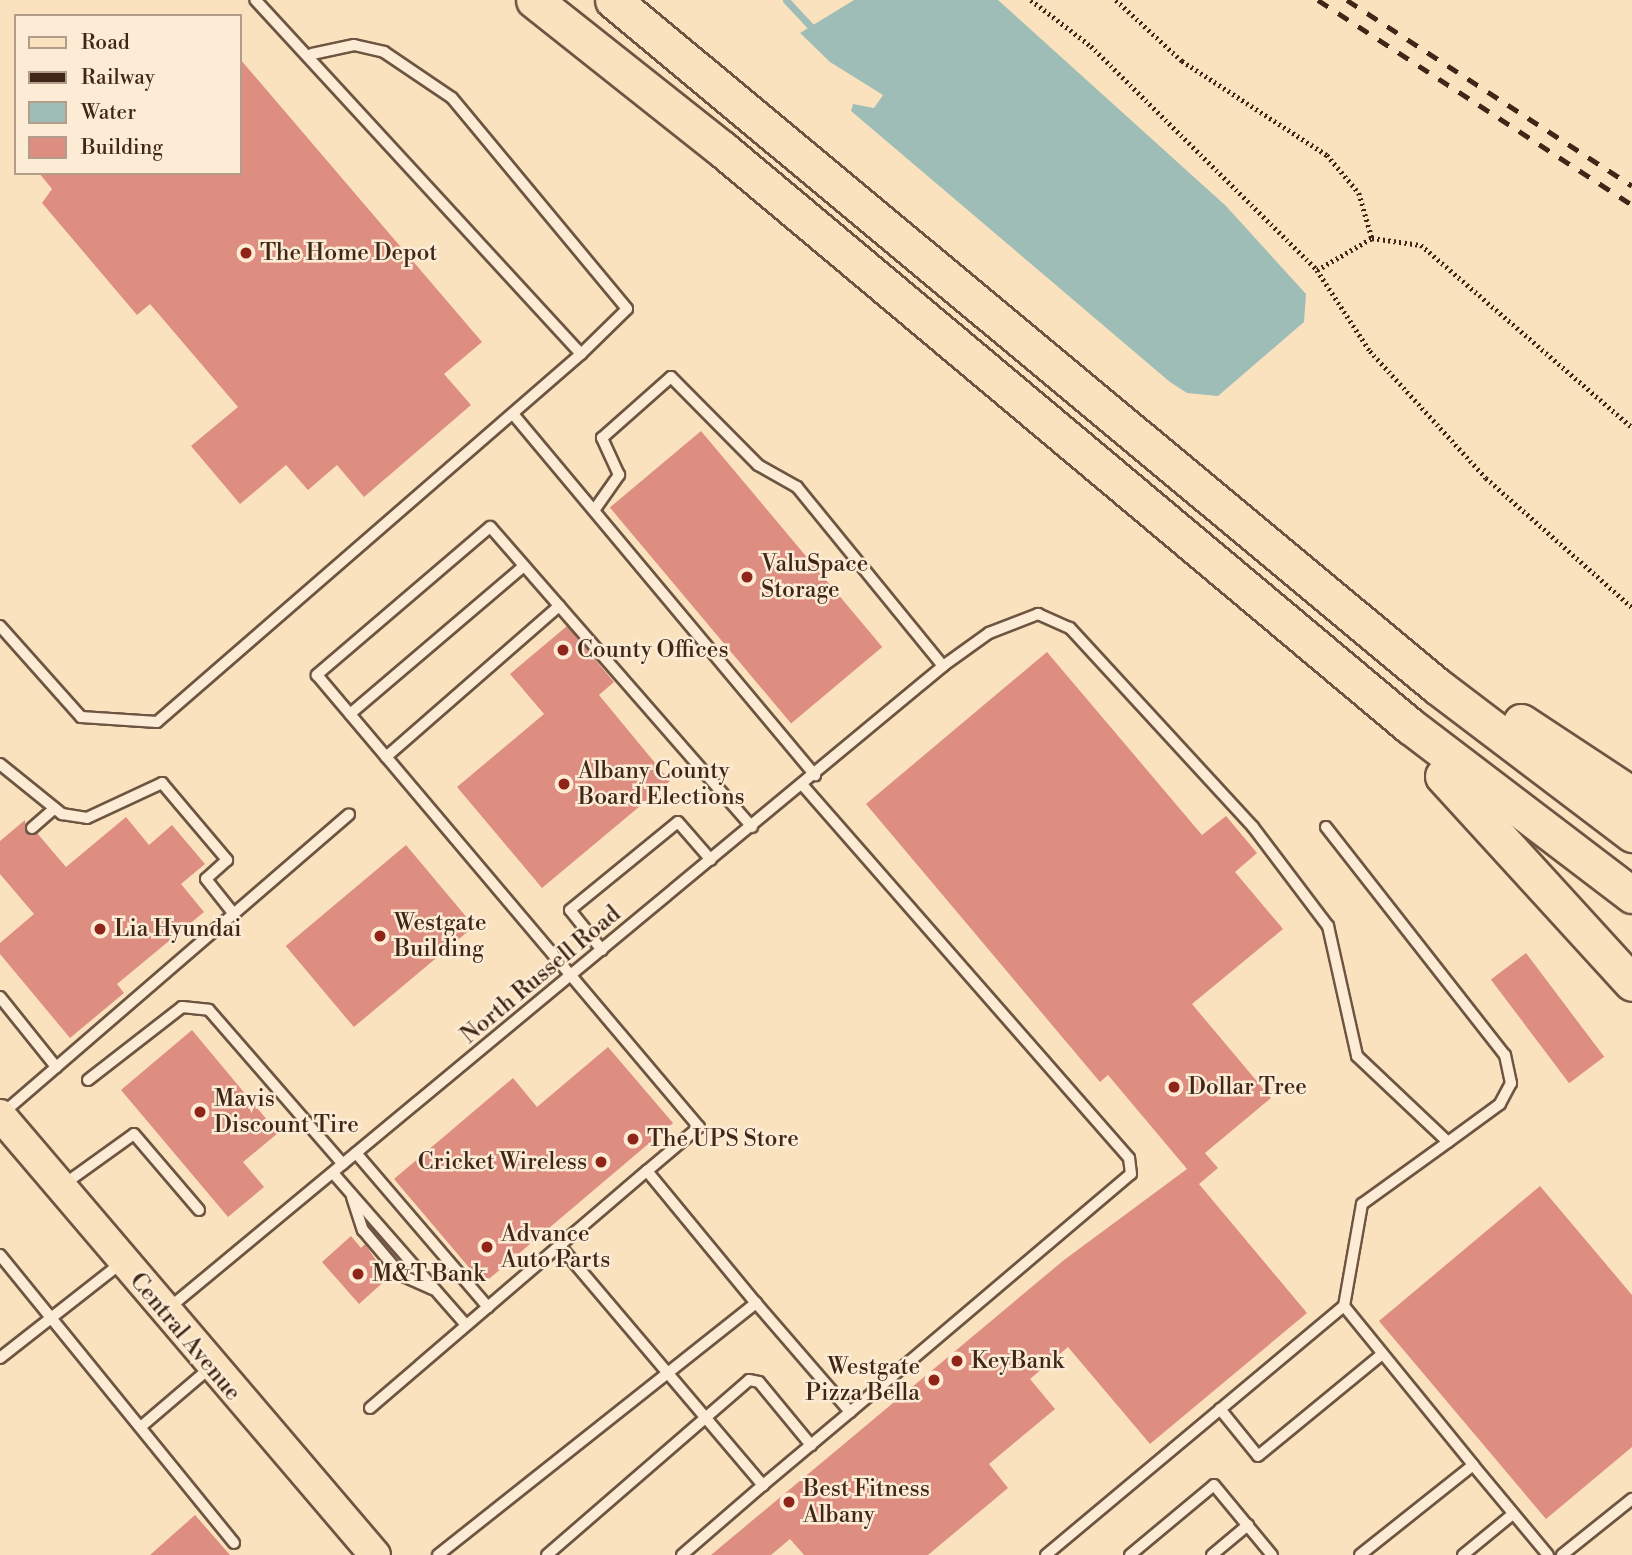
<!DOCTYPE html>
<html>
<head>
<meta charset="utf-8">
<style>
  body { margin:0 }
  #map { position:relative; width:1632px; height:1555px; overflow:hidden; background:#fae2bf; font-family:"Libre Bodoni",serif }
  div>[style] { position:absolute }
  .water>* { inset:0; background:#9fbdb7 }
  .stream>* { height:7px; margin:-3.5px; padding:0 3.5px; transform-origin:3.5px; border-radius:3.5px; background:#9fbdb7 }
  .building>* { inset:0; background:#de8e80; transform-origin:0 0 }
  .path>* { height:4.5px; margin-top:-2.25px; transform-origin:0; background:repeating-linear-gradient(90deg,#402617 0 2px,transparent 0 5.5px) }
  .roads { filter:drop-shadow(2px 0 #6e5541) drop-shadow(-2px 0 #6e5541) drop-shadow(0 2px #6e5541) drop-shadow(0 -2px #6e5541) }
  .service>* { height:10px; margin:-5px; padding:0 5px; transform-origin:5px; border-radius:5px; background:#fcecd5 }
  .primary>* { height:30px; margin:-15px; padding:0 15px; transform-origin:15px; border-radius:15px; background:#fae2bf }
  .motorway>* { height:35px; margin:-17.5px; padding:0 17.5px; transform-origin:17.5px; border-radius:17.5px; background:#fae2bf }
  .rail>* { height:5px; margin-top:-2.5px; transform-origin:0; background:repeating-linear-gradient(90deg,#402617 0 12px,transparent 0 24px) }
  .dots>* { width:19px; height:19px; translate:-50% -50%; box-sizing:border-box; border:4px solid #fcecd5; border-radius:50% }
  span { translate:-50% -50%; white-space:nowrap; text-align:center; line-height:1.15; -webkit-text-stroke:5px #fcecd5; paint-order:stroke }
  .poi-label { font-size:23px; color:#402617 }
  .left { translate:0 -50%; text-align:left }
  .right { translate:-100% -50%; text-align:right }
  .street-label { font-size:23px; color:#402617 }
  .legend { position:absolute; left:14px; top:14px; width:228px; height:161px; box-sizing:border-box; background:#fcecd5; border:2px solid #b19d89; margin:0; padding:9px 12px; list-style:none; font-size:21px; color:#402617 }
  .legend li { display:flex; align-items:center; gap:14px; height:35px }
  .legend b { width:35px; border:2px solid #b19d89 }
</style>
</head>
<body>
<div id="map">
  <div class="water">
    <div style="clip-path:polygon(854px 0,998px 0,1226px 206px,1306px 294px,1304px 322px,1218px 396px,1187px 393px,1170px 382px,851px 111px,853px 104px,874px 108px,883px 95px,830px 62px,800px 33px)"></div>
  </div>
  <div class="stream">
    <div style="left:786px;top:0;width:37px;rotate:47deg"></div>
  </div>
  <div class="building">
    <div style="clip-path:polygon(240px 59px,482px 342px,444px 374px,471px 405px,364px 497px,337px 465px,308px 490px,286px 465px,240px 504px,191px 446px,238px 407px,150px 304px,137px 315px,42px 203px,52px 189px,39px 173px,240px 173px)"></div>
    <div style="left:701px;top:431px;width:282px;height:119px;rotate:50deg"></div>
    <div style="clip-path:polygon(567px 626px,614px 682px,599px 695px,670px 781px,542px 888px,457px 787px,544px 714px,510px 674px)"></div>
    <div style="clip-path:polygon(1047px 652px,1202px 835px,1226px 816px,1257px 853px,1235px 872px,1283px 929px,1192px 1004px,1271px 1098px,1205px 1153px,1218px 1168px,1199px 1184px,1307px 1313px,1150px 1444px,1068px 1347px,1030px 1379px,1055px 1409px,989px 1464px,1008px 1488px,928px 1555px,804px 1555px,790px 1539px,771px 1555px,711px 1555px,1064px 1260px,1187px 1169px,1108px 1075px,1100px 1082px,866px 804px)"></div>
    <div style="clip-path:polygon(126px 817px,149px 845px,172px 825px,205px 864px,181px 884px,204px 912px,117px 984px,124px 993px,70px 1038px,0 954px,0 943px,34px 914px,0 874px,0 841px,25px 820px,26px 832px,37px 833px,66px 867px)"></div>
    <div style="left:406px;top:845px;width:106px;height:157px;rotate:50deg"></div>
    <div style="left:1526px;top:953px;width:130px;height:44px;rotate:53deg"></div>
    <div style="clip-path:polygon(192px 1030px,278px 1133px,243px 1162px,264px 1187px,228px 1217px,121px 1090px)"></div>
    <div style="clip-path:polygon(608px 1047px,673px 1123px,483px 1284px,394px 1179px,513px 1078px,537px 1107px)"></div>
    <div style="clip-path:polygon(1540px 1186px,1632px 1295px,1632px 1447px,1546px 1519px,1379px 1321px)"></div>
    <div style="clip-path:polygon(351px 1236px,361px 1248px,365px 1244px,388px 1278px,359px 1304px,322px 1262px)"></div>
    <div style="clip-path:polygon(195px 1515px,230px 1555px,150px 1555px)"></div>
  </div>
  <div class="path">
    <div style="left:1031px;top:0;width:76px;rotate:37.5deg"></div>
    <div style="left:1091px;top:46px;width:318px;rotate:44.7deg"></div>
    <div style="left:1317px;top:270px;width:97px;rotate:56.8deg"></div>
    <div style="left:1370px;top:351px;width:172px;rotate:47.6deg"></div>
    <div style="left:1486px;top:478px;width:195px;rotate:41.5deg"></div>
    <div style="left:1116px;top:0;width:90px;rotate:42.7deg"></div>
    <div style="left:1182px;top:61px;width:173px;rotate:33deg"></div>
    <div style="left:1327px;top:155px;width:50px;rotate:49.9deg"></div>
    <div style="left:1359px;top:193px;width:47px;rotate:73.9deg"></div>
    <div style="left:1317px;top:270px;width:64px;rotate:-30.2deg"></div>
    <div style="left:1372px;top:238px;width:49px;rotate:8.1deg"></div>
    <div style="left:1421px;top:245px;width:279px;rotate:40.8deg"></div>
  </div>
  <div class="roads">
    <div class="service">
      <div style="left:312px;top:54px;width:43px;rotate:-12.1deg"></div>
      <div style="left:354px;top:45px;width:31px;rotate:13deg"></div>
      <div style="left:384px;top:52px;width:82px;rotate:34.1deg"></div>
      <div style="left:452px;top:98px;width:274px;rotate:50.3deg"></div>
      <div style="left:627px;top:309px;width:64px;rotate:135.6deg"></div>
      <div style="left:513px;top:414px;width:471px;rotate:50.1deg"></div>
      <div style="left:595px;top:509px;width:42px;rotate:-54.8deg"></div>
      <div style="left:619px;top:475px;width:41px;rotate:-114.7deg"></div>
      <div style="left:602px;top:438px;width:92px;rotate:-41.5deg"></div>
      <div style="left:671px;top:377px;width:124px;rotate:45.3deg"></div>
      <div style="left:758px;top:465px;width:45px;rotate:29.4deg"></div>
      <div style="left:797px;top:487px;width:231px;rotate:50.8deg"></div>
      <div style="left:0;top:626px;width:122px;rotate:48.3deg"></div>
      <div style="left:81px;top:717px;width:76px;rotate:3.8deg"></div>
      <div style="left:157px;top:722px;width:561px;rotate:-40.96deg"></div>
      <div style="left:581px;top:354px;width:481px;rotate:-132.6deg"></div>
      <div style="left:350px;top:714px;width:228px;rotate:-40.4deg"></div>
      <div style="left:386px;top:757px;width:230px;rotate:-41.1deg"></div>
      <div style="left:0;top:764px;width:80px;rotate:38.9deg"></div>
      <div style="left:62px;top:814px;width:25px;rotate:9deg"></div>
      <div style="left:87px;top:818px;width:83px;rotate:-25deg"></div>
      <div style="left:162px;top:783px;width:101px;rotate:49.8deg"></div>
      <div style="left:227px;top:860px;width:28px;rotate:138deg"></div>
      <div style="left:206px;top:879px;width:43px;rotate:51.5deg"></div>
      <div style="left:752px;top:827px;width:398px;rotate:-131.1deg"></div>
      <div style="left:490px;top:527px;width:228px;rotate:139.5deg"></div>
      <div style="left:317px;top:675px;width:592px;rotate:49.8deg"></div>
      <div style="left:699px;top:1127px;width:68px;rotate:139.8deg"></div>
      <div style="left:647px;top:1171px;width:171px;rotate:50.5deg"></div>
      <div style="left:1326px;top:827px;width:290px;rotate:51.9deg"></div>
      <div style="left:1505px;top:1055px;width:29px;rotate:78deg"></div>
      <div style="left:1511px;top:1083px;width:24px;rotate:118deg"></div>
      <div style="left:1500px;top:1104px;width:64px;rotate:143.8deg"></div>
      <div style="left:32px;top:828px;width:30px;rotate:-41deg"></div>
      <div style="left:602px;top:950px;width:51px;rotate:-128.7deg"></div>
      <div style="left:570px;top:910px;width:139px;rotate:-39.2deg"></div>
      <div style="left:678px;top:822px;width:50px;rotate:49deg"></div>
      <div style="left:0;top:997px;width:90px;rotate:51.3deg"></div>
      <div style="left:88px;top:1080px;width:119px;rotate:-37.8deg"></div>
      <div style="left:182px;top:1007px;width:27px;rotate:6deg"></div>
      <div style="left:209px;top:1010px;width:204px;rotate:49deg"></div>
      <div style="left:3px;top:1113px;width:457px;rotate:-40.8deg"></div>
      <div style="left:356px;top:1153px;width:203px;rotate:49.4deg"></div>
      <div style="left:333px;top:1173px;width:202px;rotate:48.8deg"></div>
      <div style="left:63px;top:1185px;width:87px;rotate:-35.7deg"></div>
      <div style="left:134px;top:1134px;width:100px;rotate:49.5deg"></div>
      <div style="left:352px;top:1197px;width:35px;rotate:72deg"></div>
      <div style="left:363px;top:1230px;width:59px;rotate:49.8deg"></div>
      <div style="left:401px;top:1275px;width:35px;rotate:24deg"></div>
      <div style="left:560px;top:1246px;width:314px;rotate:49.7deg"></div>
      <div style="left:763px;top:1485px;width:114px;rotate:-40deg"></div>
      <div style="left:0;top:1255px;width:371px;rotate:50.9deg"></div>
      <div style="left:169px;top:1308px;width:1006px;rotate:-39.67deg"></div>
      <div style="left:943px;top:666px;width:57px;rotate:-35.7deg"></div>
      <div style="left:989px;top:633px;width:53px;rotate:-21.2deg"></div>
      <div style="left:1038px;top:614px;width:35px;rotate:24deg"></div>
      <div style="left:1070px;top:628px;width:270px;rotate:47.4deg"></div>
      <div style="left:1253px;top:827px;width:124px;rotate:52.9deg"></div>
      <div style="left:1328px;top:926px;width:133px;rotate:77.4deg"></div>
      <div style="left:1357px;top:1056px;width:125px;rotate:43.4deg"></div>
      <div style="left:1448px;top:1142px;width:106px;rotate:144.2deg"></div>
      <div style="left:1362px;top:1204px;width:104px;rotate:100deg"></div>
      <div style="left:1344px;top:1306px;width:205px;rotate:50.9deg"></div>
      <div style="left:0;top:1358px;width:154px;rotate:-38.1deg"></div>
      <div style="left:370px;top:1408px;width:365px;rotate:-40.6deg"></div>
      <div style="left:1220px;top:1409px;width:60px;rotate:51deg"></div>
      <div style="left:1258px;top:1456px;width:161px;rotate:-39.4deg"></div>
      <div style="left:143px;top:1425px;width:89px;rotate:-40.5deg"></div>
      <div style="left:438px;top:1555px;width:406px;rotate:-38.4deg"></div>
      <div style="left:756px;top:1303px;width:144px;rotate:49.2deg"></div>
      <div style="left:850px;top:1412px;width:368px;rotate:-40.3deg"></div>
      <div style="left:1131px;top:1174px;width:16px;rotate:-97deg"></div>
      <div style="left:1129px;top:1158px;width:495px;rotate:-131.2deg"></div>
      <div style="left:547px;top:1555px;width:267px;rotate:-40.9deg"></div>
      <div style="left:749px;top:1380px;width:10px;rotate:11deg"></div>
      <div style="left:759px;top:1382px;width:82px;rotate:50.5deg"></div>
      <div style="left:682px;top:1555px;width:107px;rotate:-40.8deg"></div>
      <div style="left:1046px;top:1555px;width:388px;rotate:-39.9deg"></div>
      <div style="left:1130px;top:1555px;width:109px;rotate:-39.8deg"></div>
      <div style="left:1214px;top:1485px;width:91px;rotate:50.4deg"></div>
      <div style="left:1212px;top:1555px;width:47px;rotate:-39.8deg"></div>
      <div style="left:1360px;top:1555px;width:144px;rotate:-38.5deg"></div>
      <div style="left:1473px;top:1465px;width:117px;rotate:50.2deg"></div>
      <div style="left:1463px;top:1555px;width:65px;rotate:-39.4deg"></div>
      <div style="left:1562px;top:1555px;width:90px;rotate:-38.7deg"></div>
    </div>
    <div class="primary">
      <div style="left:0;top:1115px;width:578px;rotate:49.56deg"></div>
    </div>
    <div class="motorway">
      <div style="left:534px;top:0;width:240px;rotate:38.4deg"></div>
      <div style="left:722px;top:149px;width:898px;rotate:39.99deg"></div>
      <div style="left:1410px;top:726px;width:279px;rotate:37.3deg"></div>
      <div style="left:613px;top:0;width:1072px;rotate:39.78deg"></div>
      <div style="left:1437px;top:686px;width:245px;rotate:37.2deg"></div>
      <div style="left:1521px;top:722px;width:133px;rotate:33.3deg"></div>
      <div style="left:1443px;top:776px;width:280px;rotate:47.6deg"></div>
    </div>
  </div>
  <div class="rail">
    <div style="left:1318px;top:0;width:375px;rotate:33.1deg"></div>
    <div style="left:1347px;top:0;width:340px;rotate:33.1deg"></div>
  </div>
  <div class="dots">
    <div style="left:246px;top:253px;background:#8f2418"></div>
    <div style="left:747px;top:577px;background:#8f2418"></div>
    <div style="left:563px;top:650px;background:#8f2418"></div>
    <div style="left:564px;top:784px;background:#8f2418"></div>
    <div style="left:100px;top:929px;background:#8f2418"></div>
    <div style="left:380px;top:936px;background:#8f2418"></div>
    <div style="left:1174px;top:1087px;background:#8f2418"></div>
    <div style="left:200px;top:1112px;background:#8f2418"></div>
    <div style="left:633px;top:1139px;background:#8f2418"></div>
    <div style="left:601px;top:1162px;background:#8f2418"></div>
    <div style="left:487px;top:1247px;background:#8f2418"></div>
    <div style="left:358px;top:1274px;background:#8f2418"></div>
    <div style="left:957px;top:1361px;background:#8f2418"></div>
    <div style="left:934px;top:1380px;background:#8f2418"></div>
    <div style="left:789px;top:1502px;background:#8f2418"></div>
  </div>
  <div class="poi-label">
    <span class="left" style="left:260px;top:253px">The Home Depot</span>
    <span class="left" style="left:761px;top:577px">ValuSpace<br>Storage</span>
    <span class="left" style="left:577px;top:650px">County Offices</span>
    <span class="left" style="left:578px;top:784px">Albany County<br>Board Elections</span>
    <span class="left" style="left:394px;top:936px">Westgate<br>Building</span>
    <span class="left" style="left:114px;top:929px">Lia Hyundai</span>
    <span class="left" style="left:1188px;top:1087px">Dollar Tree</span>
    <span class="left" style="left:214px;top:1112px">Mavis<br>Discount Tire</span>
    <span class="left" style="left:647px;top:1139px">The UPS Store</span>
    <span class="right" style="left:587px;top:1162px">Cricket Wireless</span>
    <span class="left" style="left:501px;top:1247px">Advance<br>Auto Parts</span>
    <span class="left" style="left:372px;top:1274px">M&amp;T Bank</span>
    <span class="left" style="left:971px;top:1361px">KeyBank</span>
    <span class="right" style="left:920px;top:1380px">Westgate<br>Pizza Bella</span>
    <span class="left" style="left:803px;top:1502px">Best Fitness<br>Albany</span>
  </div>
  <div class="street-label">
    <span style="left:541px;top:975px;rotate:-40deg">North Russell Road</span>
    <span style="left:185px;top:1337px;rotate:50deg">Central Avenue</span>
  </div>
  <ul class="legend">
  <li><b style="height:9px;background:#fae2bf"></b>Road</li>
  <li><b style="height:9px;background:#402617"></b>Railway</li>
  <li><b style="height:19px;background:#9fbdb7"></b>Water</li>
  <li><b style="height:19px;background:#de8e80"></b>Building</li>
  </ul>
</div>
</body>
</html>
